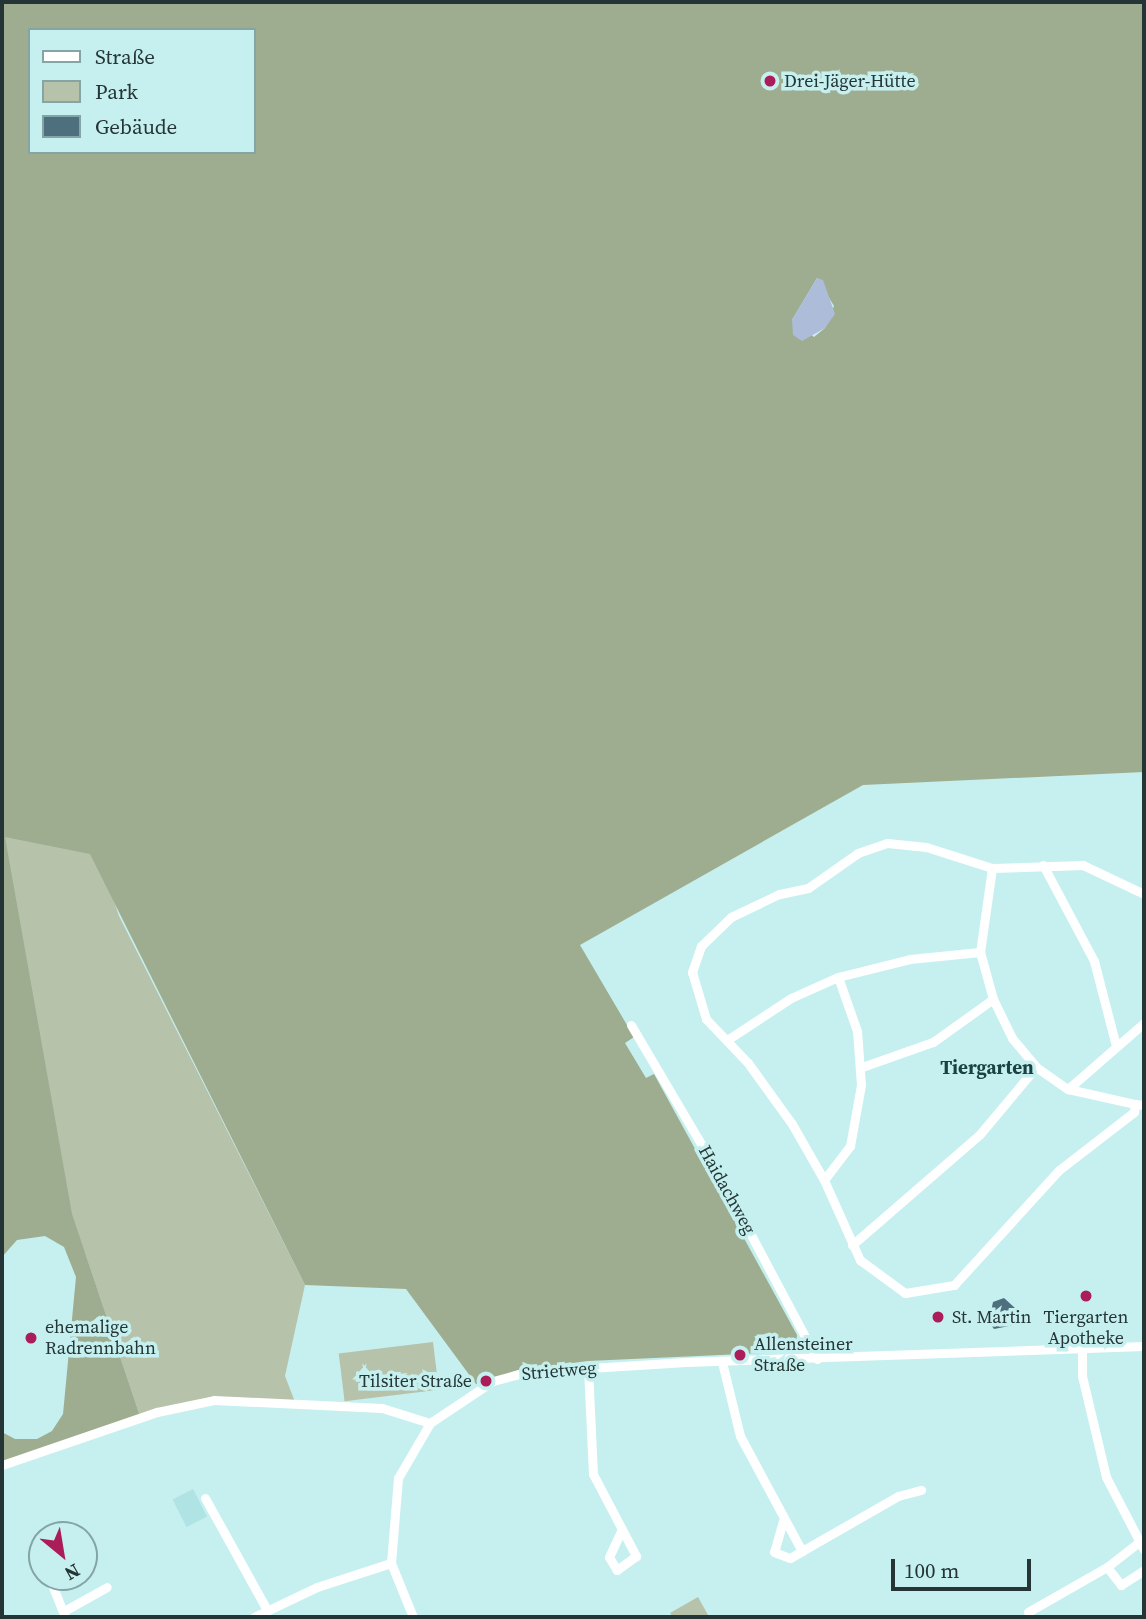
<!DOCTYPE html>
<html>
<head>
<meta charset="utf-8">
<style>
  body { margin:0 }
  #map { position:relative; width:1146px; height:1619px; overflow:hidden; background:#c5f0ef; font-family:"Source Serif 4",serif }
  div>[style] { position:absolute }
  .built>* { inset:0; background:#b0e3e3; transform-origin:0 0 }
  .green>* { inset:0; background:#b7c2ab; transform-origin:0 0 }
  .forest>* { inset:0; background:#9eac8f }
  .water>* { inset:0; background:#acbcd9 }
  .building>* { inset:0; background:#4e6f7e }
  .street>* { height:9px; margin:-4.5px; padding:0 4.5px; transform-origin:4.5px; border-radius:4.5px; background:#fff }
  .dots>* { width:19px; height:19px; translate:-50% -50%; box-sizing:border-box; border:4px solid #c5f0ef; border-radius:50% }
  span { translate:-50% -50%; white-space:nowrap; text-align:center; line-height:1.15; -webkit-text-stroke:7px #c5f0ef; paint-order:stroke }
  .poi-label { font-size:18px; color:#253535 }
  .left { translate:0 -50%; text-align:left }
  .right { translate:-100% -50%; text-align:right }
  .street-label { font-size:18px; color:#253535 }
  .neighbourhood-label { font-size:19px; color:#1b4242; font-weight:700 }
  .frame { position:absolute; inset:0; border:4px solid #253535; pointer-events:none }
  .legend { position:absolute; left:28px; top:28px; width:228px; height:126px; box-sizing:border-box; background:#c5f0ef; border:2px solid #85a5a5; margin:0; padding:9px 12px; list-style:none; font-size:21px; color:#253535 }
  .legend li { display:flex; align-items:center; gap:14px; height:35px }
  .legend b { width:35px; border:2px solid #85a5a5 }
  .north { position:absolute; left:28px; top:1521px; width:70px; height:70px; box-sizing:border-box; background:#c5f0ef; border:2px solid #85a5a5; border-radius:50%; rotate:150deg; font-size:19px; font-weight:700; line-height:28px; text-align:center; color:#253535 }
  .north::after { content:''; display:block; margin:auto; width:24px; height:32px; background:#ab1d58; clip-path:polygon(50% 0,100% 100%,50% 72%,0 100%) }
  .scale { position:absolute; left:891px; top:1559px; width:140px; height:32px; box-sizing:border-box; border:4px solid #253535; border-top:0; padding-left:9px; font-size:21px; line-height:24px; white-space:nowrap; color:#253535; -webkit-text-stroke:5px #c5f0ef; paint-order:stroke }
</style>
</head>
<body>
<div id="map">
  <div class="built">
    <div style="left:193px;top:1489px;width:31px;height:23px;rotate:63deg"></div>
  </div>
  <div class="green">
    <div style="clip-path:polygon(2px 775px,89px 827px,119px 916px,305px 1285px,285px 1376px,295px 1402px,232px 1397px,140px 1416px,85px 1253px,55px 1227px,2px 1232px)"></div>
    <div style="left:433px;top:1342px;width:48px;height:95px;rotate:83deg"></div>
    <div style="clip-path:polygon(698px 1597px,708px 1615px,673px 1617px,670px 1613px)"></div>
  </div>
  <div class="forest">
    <div style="clip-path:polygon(evenodd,2px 2px,1144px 2px,1144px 772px,863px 785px,580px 945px,634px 1037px,625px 1043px,646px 1078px,654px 1074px,797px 1335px,796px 1346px,787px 1352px,588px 1361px,518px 1370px,476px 1384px,406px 1289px,305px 1285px,90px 854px,5px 837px,72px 1214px,140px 1416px,2px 1464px,2px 1432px,15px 1439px,37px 1439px,52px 1431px,63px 1414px,76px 1277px,64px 1247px,45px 1236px,17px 1240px,2px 1257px,2px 2px,30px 30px,254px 30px,254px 152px,30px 152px,30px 30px,2px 2px,817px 278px,834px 306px,825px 328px,814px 337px,792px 320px,817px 278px)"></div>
  </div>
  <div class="water">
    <div style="clip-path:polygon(817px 278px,823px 280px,835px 314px,825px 328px,802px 341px,793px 335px,792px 320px)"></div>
  </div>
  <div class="building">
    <div style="clip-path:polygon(1004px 1298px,1025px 1317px,1024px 1323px,994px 1329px,989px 1322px,993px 1302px)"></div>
  </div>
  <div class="street">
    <div style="left:1043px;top:865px;width:109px;rotate:62deg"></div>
    <div style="left:1094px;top:961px;width:88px;rotate:75.5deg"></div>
    <div style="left:992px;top:868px;width:85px;rotate:98.1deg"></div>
    <div style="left:980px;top:952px;width:49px;rotate:74.5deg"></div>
    <div style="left:993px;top:999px;width:43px;rotate:64deg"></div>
    <div style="left:1012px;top:1038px;width:38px;rotate:50deg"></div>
    <div style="left:1036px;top:1067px;width:39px;rotate:35deg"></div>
    <div style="left:1068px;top:1089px;width:69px;rotate:12.6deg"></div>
    <div style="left:1144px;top:894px;width:68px;rotate:-154.6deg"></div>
    <div style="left:1083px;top:865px;width:91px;rotate:178.1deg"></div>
    <div style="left:992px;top:868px;width:69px;rotate:-162.3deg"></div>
    <div style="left:926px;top:847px;width:39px;rotate:-174deg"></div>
    <div style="left:887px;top:843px;width:31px;rotate:161deg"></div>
    <div style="left:858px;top:853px;width:61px;rotate:145deg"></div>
    <div style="left:808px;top:888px;width:30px;rotate:168deg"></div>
    <div style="left:779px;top:894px;width:53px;rotate:154.4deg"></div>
    <div style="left:731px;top:917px;width:42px;rotate:136deg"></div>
    <div style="left:701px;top:946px;width:28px;rotate:109deg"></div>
    <div style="left:692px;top:972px;width:49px;rotate:73.4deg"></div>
    <div style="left:706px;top:1019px;width:61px;rotate:46.3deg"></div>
    <div style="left:748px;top:1063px;width:75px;rotate:54.2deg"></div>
    <div style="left:792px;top:1124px;width:64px;rotate:60.3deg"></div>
    <div style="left:824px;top:1180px;width:88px;rotate:65.8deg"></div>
    <div style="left:860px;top:1260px;width:56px;rotate:36.3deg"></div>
    <div style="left:905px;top:1293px;width:50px;rotate:-9.3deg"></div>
    <div style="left:954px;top:1285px;width:156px;rotate:-47.6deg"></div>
    <div style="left:1059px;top:1170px;width:95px;rotate:-37.7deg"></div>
    <div style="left:1134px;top:1112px;width:8px;rotate:-83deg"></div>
    <div style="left:1135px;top:1104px;width:9px;rotate:6deg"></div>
    <div style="left:631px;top:1025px;width:169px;rotate:59.5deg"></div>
    <div style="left:717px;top:1171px;width:213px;rotate:62deg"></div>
    <div style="left:727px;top:1040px;width:77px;rotate:-33.3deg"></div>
    <div style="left:791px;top:998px;width:51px;rotate:-24.1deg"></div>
    <div style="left:838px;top:977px;width:74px;rotate:-14deg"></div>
    <div style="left:910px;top:959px;width:70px;rotate:-5.7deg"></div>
    <div style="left:862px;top:1067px;width:75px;rotate:-19.4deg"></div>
    <div style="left:933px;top:1042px;width:74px;rotate:-35.6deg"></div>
    <div style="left:1068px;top:1089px;width:101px;rotate:-41deg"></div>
    <div style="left:824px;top:1180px;width:43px;rotate:-52.6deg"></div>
    <div style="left:850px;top:1146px;width:62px;rotate:-79.8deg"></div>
    <div style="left:861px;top:1085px;width:54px;rotate:-94.2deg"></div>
    <div style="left:857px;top:1031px;width:57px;rotate:-109.4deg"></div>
    <div style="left:852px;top:1245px;width:169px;rotate:-40.9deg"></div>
    <div style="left:980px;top:1134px;width:87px;rotate:-50.1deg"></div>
    <div style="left:1082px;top:1348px;width:28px;rotate:90deg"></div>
    <div style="left:1082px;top:1376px;width:104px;rotate:76.6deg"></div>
    <div style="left:1106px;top:1477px;width:82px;rotate:62.5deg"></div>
    <div style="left:722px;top:1362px;width:76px;rotate:76.3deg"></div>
    <div style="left:740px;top:1436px;width:131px;rotate:61.7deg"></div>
    <div style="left:802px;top:1551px;width:111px;rotate:-29.8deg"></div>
    <div style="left:898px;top:1496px;width:24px;rotate:-15deg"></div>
    <div style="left:588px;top:1368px;width:106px;rotate:87.3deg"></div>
    <div style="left:593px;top:1474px;width:93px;rotate:62.3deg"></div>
    <div style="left:636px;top:1556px;width:24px;rotate:144deg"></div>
    <div style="left:617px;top:1570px;width:15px;rotate:-122deg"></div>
    <div style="left:609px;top:1557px;width:29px;rotate:-65deg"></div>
    <div style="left:2px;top:1465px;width:164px;rotate:-18.9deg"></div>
    <div style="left:157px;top:1412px;width:58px;rotate:-11.9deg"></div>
    <div style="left:214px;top:1400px;width:168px;rotate:2.7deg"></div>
    <div style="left:382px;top:1408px;width:50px;rotate:17.4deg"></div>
    <div style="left:205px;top:1498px;width:128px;rotate:61deg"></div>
    <div style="left:783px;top:1521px;width:32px;rotate:106deg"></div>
    <div style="left:774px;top:1552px;width:17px;rotate:21deg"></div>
    <div style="left:790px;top:1558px;width:14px;rotate:-30deg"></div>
    <div style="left:1139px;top:1542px;width:41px;rotate:142deg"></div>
    <div style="left:1107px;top:1567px;width:23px;rotate:52deg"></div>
    <div style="left:1121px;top:1585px;width:27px;rotate:-33deg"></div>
    <div style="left:33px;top:1558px;width:13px;rotate:48deg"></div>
    <div style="left:49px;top:1577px;width:43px;rotate:68.2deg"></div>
    <div style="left:64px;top:1611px;width:49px;rotate:-29.2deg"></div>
    <div style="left:1028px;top:1612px;width:91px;rotate:-29.7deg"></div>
    <div style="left:254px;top:1617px;width:70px;rotate:-25.5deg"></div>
    <div style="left:317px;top:1587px;width:78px;rotate:-18deg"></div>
    <div style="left:413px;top:1617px;width:58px;rotate:-112.2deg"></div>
    <div style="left:391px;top:1563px;width:85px;rotate:-85.3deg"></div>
    <div style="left:398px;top:1478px;width:64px;rotate:-59.8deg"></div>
    <div style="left:430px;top:1423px;width:76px;rotate:-33.7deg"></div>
    <div style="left:493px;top:1381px;width:34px;rotate:-15deg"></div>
    <div style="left:526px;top:1372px;width:160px;rotate:-3.6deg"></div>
    <div style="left:686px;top:1362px;width:458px;rotate:-2deg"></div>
  </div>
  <div class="dots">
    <div style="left:770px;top:81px;background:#ab1d58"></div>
    <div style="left:1086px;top:1296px;background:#ab1d58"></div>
    <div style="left:938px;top:1317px;background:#ab1d58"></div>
    <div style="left:31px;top:1338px;background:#ab1d58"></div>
    <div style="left:740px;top:1355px;background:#ab1d58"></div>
    <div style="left:486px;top:1381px;background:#ab1d58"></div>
  </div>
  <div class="poi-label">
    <span class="left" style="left:784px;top:81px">Drei-Jäger-Hütte</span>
    <span class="left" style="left:952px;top:1317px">St. Martin</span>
    <span style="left:1086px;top:1328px">Tiergarten<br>Apotheke</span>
    <span class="left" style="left:45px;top:1338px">ehemalige<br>Radrennbahn</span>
    <span class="left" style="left:754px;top:1355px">Allensteiner<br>Straße</span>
    <span class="right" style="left:472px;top:1381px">Tilsiter Straße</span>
  </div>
  <div class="street-label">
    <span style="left:727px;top:1190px;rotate:61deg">Haidachweg</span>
    <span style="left:559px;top:1371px;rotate:-5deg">Strietweg</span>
  </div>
  <div class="neighbourhood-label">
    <span style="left:987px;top:1068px">Tiergarten</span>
  </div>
  <div class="frame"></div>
  <ul class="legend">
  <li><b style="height:9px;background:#fff"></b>Straße</li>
  <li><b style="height:19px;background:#b7c2ab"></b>Park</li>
  <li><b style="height:19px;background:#4e6f7e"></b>Gebäude</li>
  </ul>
  <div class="north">N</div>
  <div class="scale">100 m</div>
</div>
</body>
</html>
